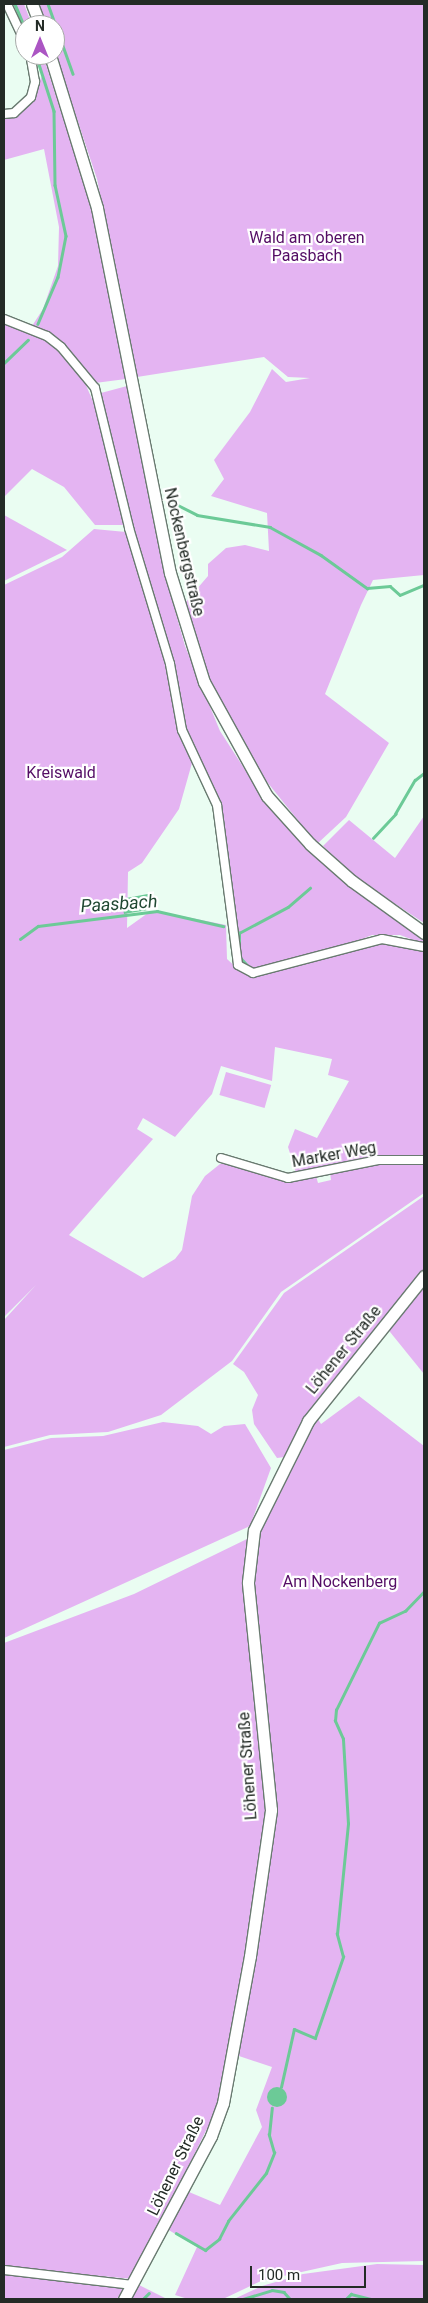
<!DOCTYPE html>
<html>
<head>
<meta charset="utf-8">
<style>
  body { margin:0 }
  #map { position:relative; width:428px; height:2303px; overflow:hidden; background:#eafdf2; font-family:Roboto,sans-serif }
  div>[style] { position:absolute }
  .green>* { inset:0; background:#e4b4f2; transform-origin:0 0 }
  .water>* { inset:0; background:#6cca97 }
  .round { border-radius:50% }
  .stream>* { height:2.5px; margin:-1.25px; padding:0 1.25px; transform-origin:1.25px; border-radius:1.25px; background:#6cca97 }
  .roads { filter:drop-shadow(1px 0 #697a70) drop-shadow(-1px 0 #697a70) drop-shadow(0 1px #697a70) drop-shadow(0 -1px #697a70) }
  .street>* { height:8px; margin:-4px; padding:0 4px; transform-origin:4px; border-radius:4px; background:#fff }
  .secondary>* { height:11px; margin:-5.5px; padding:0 5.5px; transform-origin:5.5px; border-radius:5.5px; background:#fff }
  span { translate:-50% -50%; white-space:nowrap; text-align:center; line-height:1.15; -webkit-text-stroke:4.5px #fff; paint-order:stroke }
  .park-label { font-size:16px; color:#540d65 }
  .street-label { font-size:16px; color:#232b26 }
  .water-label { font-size:18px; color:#204832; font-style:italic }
  .frame { position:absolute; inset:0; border:5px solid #232b26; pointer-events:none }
  .north { position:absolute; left:15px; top:15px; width:50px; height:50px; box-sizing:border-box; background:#fff; border:1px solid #a7aaa8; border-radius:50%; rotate:0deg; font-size:14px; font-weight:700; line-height:20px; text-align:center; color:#232b26 }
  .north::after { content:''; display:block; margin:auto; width:18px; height:22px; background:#ab55c3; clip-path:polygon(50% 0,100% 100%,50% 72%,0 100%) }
  .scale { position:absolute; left:250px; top:2266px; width:116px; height:22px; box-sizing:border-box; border:2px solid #232b26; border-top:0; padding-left:6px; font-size:15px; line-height:18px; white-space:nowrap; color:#232b26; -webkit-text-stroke:4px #fff; paint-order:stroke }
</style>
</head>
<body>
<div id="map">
  <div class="green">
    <div style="clip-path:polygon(13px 4px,24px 4px,32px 25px,25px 25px,25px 32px)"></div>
    <div style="clip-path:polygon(37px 4px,424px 4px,424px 575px,373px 580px,361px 605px,325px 694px,389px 743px,346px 817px,317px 844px,251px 762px,216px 696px,184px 604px,208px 576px,208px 564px,226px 548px,245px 545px,269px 551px,267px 513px,211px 496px,224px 479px,214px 460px,250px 412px,272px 369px,286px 382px,310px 378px,288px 377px,264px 357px,137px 377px,97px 179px,55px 53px,55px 25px,45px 25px)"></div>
    <div style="clip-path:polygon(34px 55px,43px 55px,91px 207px,126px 379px,95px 383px,72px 353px,47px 332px,32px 326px,43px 309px,58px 266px,59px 227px,44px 149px,4px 160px,4px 116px,33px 96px,42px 76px)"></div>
    <div style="clip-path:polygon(4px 322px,52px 343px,82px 376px,101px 420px,125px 525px,95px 525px,64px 487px,32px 469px,4px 497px)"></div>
    <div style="clip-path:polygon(127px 386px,164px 571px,185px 646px,220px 731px,271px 810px,306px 848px,343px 882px,424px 937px,424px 944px,400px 935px,372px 935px,335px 950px,257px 969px,241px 963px,219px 801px,185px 725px,171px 654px,132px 528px,101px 393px)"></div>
    <div style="clip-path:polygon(4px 515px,67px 550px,4px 581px)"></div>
    <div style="clip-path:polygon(94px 529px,126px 532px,134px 550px,165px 651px,179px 732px,192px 763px,179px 809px,142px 863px,128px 872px,127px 928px,148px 913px,162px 912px,226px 925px,227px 959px,240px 971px,251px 975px,337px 955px,360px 944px,382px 941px,424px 950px,424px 1158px,378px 1158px,297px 1176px,288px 1147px,295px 1129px,317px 1138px,349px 1081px,328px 1075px,332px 1059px,275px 1047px,272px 1081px,221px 1066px,212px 1094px,175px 1137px,143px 1118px,137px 1129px,153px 1139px,69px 1235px,143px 1278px,175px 1259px,182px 1250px,192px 1196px,205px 1176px,220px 1164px,236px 1164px,285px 1179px,316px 1176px,318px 1183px,331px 1180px,330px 1172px,364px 1165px,395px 1160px,424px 1161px,424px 1193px,281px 1292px,232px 1361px,161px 1415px,108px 1432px,50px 1435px,4px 1447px,4px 1320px,36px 1285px,4px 1317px,4px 585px,62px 557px)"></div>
    <div style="clip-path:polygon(424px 816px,424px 923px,359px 880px,323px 846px,349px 820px,395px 858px)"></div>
    <div style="left:226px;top:1072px;width:47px;height:24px;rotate:16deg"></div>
    <div style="clip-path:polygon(424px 1196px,424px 1272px,285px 1457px,277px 1458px,254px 1424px,252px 1410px,258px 1395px,244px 1372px,233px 1364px,284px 1293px)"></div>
    <div style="clip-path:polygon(424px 1280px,424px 1374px,386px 1327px)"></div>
    <div style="clip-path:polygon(359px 1396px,424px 1446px,424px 2261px,342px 2263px,261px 2281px,223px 2299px,188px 2299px,175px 2295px,197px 2247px,167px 2229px,189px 2192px,220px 2205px,262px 2127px,256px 2110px,272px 2067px,233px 2054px,272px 1830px,251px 1588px,257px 1531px,315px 1414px,321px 1424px)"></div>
    <div style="clip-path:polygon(163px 1422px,198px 1426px,211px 1434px,224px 1426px,245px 1424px,271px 1468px,250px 1526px,4px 1638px,4px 1450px,51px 1438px,103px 1436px)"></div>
    <div style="clip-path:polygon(249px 1538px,268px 1811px,220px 2102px,133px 2279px,4px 2267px,4px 1643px,134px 1594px)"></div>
    <div style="clip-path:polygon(377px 2264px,424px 2265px,424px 2299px,234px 2299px,262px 2286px,303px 2274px)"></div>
    <div style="clip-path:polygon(4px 2272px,122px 2286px,123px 2289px,117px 2299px,4px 2299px)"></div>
    <div style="clip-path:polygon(139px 2285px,167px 2299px,130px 2299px)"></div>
  </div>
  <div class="water">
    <div style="clip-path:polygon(153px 893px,147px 899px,148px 910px,124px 914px,121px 899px)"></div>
    <div class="round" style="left:267px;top:2087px;width:20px;height:20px"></div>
  </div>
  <div class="stream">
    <div style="left:15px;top:4px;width:26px;rotate:67deg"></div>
    <div style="left:48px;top:4px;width:74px;rotate:70.3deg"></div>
    <div style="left:36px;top:55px;width:59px;rotate:72.2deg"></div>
    <div style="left:54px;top:111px;width:74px;rotate:89.2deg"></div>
    <div style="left:55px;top:185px;width:52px;rotate:77.8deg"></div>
    <div style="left:66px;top:236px;width:42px;rotate:101deg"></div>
    <div style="left:58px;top:277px;width:51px;rotate:113.1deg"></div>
    <div style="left:4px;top:363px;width:33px;rotate:-44deg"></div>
    <div style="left:172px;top:502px;width:28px;rotate:27deg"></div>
    <div style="left:197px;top:515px;width:74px;rotate:9.3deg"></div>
    <div style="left:270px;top:527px;width:58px;rotate:28.8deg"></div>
    <div style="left:321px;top:555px;width:57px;rotate:35.7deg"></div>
    <div style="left:367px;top:588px;width:23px;rotate:-5deg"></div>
    <div style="left:390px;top:586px;width:13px;rotate:42deg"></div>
    <div style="left:400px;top:595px;width:26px;rotate:-23deg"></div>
    <div style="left:373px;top:838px;width:33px;rotate:-47deg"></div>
    <div style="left:395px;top:814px;width:39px;rotate:-60deg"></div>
    <div style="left:415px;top:780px;width:11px;rotate:-38deg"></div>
    <div style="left:20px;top:939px;width:22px;rotate:-36deg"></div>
    <div style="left:38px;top:926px;width:120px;rotate:-7.2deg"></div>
    <div style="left:157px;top:911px;width:68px;rotate:12.8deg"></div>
    <div style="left:239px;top:944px;width:11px;rotate:-90deg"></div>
    <div style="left:239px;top:933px;width:55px;rotate:-28deg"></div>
    <div style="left:288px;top:907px;width:29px;rotate:-41deg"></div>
    <div style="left:240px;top:957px;width:12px;rotate:48deg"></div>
    <div style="left:281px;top:2087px;width:59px;rotate:-77.4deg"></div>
    <div style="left:294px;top:2029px;width:23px;rotate:23deg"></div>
    <div style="left:315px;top:2038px;width:86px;rotate:-70.9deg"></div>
    <div style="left:343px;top:1957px;width:24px;rotate:-105deg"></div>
    <div style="left:337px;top:1934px;width:111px;rotate:-84.3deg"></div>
    <div style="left:348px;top:1824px;width:85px;rotate:-93.4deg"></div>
    <div style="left:343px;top:1739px;width:20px;rotate:-114deg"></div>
    <div style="left:335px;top:1721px;width:11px;rotate:-85deg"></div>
    <div style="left:336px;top:1710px;width:97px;rotate:-63.7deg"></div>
    <div style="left:379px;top:1623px;width:29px;rotate:-25deg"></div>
    <div style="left:405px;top:1611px;width:28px;rotate:-46deg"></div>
    <div style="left:176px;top:2233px;width:34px;rotate:30deg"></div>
    <div style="left:205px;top:2250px;width:18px;rotate:-38deg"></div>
    <div style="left:219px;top:2239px;width:20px;rotate:-63deg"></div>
    <div style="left:228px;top:2221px;width:61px;rotate:-51.6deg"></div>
    <div style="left:266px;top:2173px;width:22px;rotate:-68deg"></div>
    <div style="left:274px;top:2153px;width:19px;rotate:-106deg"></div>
    <div style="left:269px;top:2135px;width:27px;rotate:-84deg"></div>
    <div style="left:143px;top:2299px;width:8px;rotate:-45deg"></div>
    <div style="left:243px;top:2299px;width:30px;rotate:-17deg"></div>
    <div style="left:272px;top:2290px;width:12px;rotate:9deg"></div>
    <div style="left:284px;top:2292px;width:9px;rotate:49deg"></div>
    <div style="left:346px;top:2299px;width:7px;rotate:-45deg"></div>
    <div style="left:351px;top:2294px;width:21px;rotate:14deg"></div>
  </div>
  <div class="roads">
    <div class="street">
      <div style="left:7px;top:4px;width:42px;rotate:64.7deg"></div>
      <div style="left:4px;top:114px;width:10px;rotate:-6deg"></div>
      <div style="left:14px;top:113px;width:23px;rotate:-43deg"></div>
      <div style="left:31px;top:97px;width:16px;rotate:-75deg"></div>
      <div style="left:35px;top:82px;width:27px;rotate:-100deg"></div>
      <div style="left:4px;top:319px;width:46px;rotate:21.6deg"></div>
      <div style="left:47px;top:336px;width:18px;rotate:38deg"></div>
      <div style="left:61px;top:347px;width:53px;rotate:50.3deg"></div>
      <div style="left:95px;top:388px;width:144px;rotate:76.3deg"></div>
      <div style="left:129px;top:528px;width:142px;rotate:73.2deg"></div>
      <div style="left:170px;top:664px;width:67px;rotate:79.7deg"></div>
      <div style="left:182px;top:730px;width:83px;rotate:65deg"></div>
      <div style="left:217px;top:805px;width:161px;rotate:82.5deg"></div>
      <div style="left:238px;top:965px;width:17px;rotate:28deg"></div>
      <div style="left:253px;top:973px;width:133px;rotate:-14.8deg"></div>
      <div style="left:382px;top:939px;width:43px;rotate:10.8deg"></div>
      <div style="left:221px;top:1158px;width:70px;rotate:16.6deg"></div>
      <div style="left:288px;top:1178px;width:92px;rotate:-11.3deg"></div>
      <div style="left:378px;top:1160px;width:46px"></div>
      <div style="left:4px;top:2270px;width:130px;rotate:6.6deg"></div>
    </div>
    <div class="secondary">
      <div style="left:32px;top:4px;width:22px;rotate:69deg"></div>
      <div style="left:50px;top:55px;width:160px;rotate:72.9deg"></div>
      <div style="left:97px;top:208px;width:372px;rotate:78.7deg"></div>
      <div style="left:170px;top:573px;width:114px;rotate:72.7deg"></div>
      <div style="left:204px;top:682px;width:130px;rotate:61.1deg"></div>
      <div style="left:267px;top:796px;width:64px;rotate:48.1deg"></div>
      <div style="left:310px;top:844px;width:56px;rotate:41.4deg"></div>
      <div style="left:352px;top:881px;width:89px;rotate:35.8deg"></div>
      <div style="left:124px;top:2299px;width:185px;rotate:-61.9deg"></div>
      <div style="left:211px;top:2136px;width:35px;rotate:-70deg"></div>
      <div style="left:223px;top:2103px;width:149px;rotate:-79.6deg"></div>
      <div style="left:250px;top:1956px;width:148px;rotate:-81.8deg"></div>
      <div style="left:271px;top:1810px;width:229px;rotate:-95.8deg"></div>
      <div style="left:248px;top:1582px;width:52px;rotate:-83.4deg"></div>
      <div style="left:254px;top:1530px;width:122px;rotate:-63.6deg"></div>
      <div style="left:308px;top:1421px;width:186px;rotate:-51.3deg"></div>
    </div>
  </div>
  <div class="park-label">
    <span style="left:307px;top:247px">Wald am oberen<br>Paasbach</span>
    <span style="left:61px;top:773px">Kreiswald</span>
    <span style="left:340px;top:1582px">Am Nockenberg</span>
  </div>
  <div class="street-label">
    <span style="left:184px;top:552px;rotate:77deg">Nockenbergstraße</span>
    <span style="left:334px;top:1155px;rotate:-10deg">Marker Weg</span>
    <span style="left:344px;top:1350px;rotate:-51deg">Löhener Straße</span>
    <span style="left:248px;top:1766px;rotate:-94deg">Löhener Straße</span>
    <span style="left:176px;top:2166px;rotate:-64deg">Löhener Straße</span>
  </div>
  <div class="water-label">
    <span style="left:119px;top:904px;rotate:-4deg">Paasbach</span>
  </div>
  <div class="frame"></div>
  <div class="north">N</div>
  <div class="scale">100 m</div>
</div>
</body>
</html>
